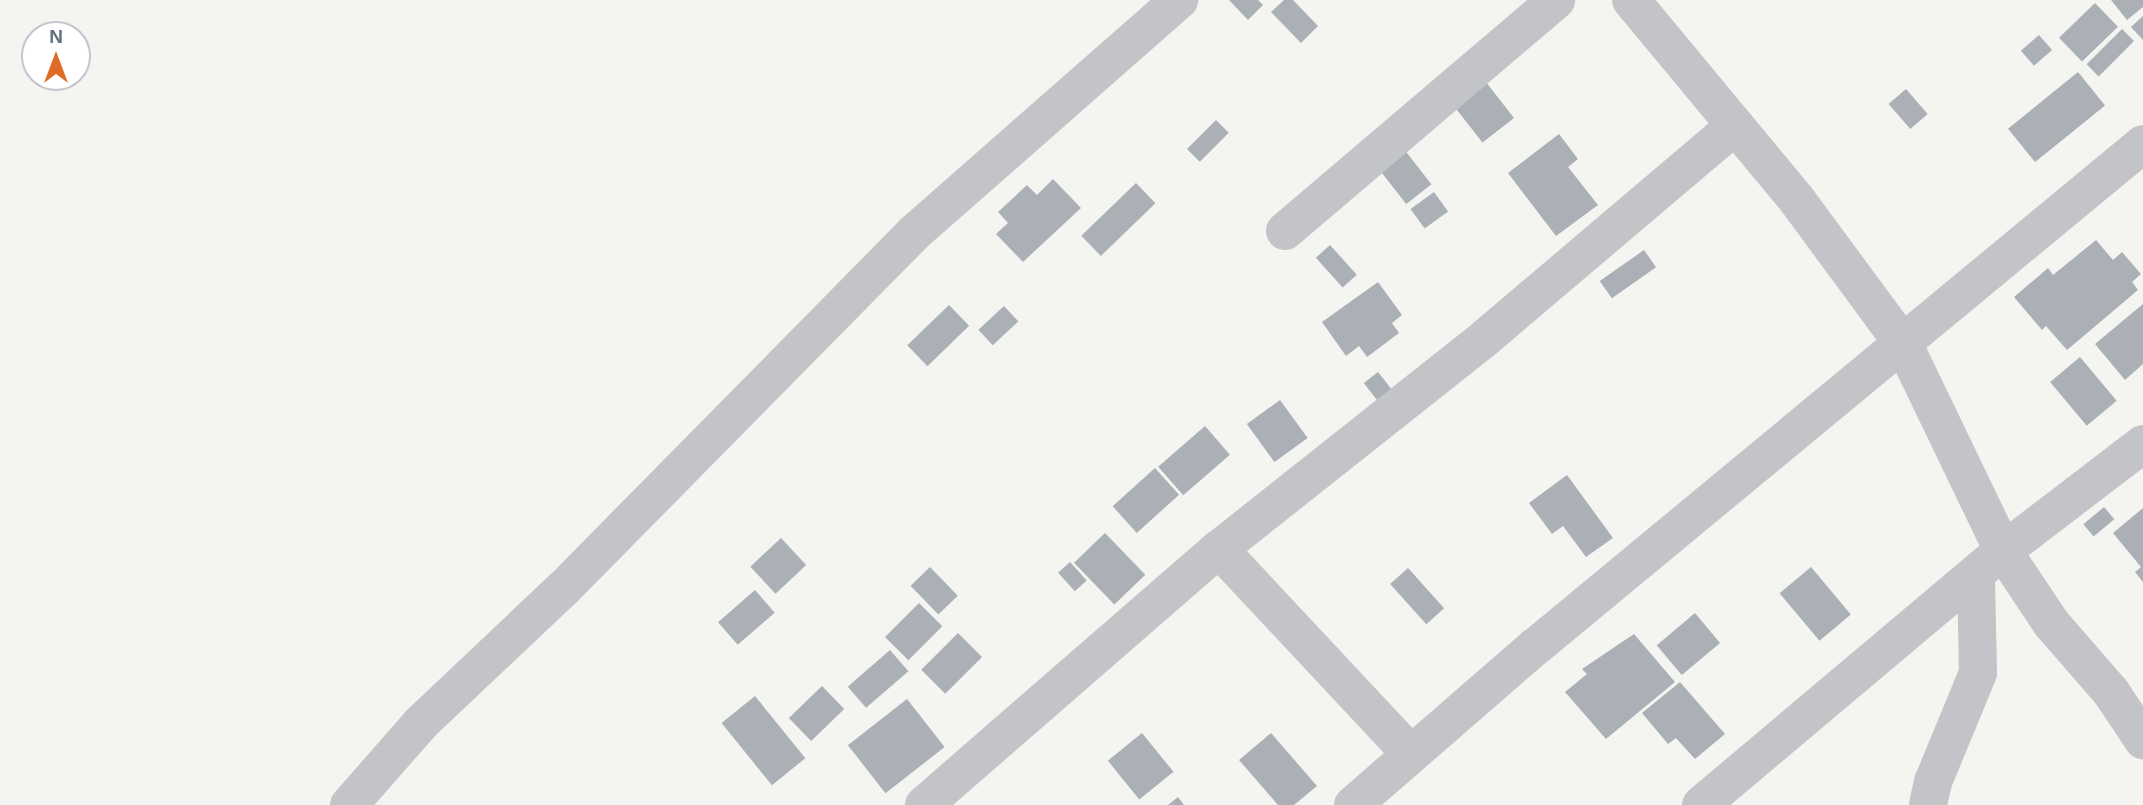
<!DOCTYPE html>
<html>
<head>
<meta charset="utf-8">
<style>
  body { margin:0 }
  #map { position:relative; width:2143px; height:805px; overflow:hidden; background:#f4f4f0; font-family:Helvetica,sans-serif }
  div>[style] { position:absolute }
  .building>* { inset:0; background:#aab0b6; transform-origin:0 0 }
  .minor>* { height:38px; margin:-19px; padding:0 19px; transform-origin:19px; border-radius:19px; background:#c2c4c8 }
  span { translate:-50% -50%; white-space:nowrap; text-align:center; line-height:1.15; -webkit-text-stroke:7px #fff; paint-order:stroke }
  .north { position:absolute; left:21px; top:21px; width:70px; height:70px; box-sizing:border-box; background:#fff; border:2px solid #c1c6cd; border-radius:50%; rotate:0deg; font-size:19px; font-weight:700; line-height:28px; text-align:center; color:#647081 }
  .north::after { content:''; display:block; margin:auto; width:24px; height:32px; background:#df6c26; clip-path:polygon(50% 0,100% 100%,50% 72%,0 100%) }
</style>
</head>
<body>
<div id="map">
  <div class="building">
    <div style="clip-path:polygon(1229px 0,1258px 0,1263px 5px,1248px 20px)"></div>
    <div style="clip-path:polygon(1284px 0,1293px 0,1318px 26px,1301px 43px,1271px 12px)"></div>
    <div style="clip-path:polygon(2111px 0,2143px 0,2143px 7px,2127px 20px)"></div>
    <div style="left:2095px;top:3px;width:33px;height:50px;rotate:46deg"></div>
    <div style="clip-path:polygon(2143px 16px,2143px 40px,2131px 27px)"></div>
    <div style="left:2122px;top:29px;width:17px;height:50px;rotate:45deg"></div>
    <div style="left:2039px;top:35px;width:20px;height:24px;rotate:49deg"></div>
    <div style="left:2078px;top:72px;width:43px;height:90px;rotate:51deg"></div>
    <div style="left:1482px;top:77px;width:52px;height:40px;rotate:52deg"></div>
    <div style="left:1906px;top:89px;width:33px;height:23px;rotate:49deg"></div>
    <div style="left:1216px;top:120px;width:18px;height:41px;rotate:45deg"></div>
    <div style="clip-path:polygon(1559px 134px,1578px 159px,1568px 167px,1598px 205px,1556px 236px,1508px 173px)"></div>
    <div style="left:1400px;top:144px;width:51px;height:32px;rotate:52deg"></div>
    <div style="clip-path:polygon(1053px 179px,1081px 208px,1023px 262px,996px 234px,1008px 223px,998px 212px,1027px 185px,1037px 195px)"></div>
    <div style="left:1136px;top:183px;width:28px;height:76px;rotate:46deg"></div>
    <div style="left:1434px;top:192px;width:24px;height:29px;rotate:54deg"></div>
    <div style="clip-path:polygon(2096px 240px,2113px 260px,2122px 252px,2141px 274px,2132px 282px,2138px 290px,2067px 350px,2046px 326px,2042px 330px,2014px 297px,2048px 268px,2053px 275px)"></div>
    <div style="left:1330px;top:245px;width:40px;height:19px;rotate:48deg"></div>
    <div style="left:1644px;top:250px;width:21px;height:54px;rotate:55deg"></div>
    <div style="clip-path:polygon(1378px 282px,1402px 315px,1392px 323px,1399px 333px,1367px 357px,1359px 346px,1346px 356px,1322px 322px)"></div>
    <div style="clip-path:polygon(2143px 304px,2143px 364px,2125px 380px,2095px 344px)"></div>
    <div style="left:949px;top:305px;width:29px;height:58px;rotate:46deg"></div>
    <div style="left:1004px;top:306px;width:21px;height:35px;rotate:47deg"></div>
    <div style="left:2080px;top:357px;width:57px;height:39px;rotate:50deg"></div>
    <div style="left:1378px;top:372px;width:28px;height:18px;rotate:52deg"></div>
    <div style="left:1280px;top:400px;width:47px;height:41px;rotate:54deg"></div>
    <div style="left:1205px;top:426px;width:38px;height:62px;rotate:49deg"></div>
    <div style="left:1155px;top:468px;width:36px;height:57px;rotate:48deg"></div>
    <div style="clip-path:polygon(1567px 475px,1613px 538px,1586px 557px,1563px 526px,1552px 534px,1529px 503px)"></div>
    <div style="left:2104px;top:507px;width:16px;height:27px;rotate:50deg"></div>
    <div style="clip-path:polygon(2143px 508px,2143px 582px,2135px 572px,2141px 567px,2113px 533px)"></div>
    <div style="left:1105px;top:533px;width:58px;height:43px;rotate:46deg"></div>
    <div style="left:781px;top:538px;width:37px;height:42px;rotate:47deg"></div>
    <div style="left:1070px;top:562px;width:25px;height:16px;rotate:48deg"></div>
    <div style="left:930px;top:567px;width:40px;height:27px;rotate:46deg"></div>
    <div style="left:1811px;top:567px;width:62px;height:41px;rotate:50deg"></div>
    <div style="left:1408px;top:568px;width:54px;height:24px;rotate:48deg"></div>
    <div style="left:755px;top:590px;width:30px;height:49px;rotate:49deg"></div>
    <div style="left:919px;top:603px;width:33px;height:48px;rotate:45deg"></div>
    <div style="left:1695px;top:613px;width:39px;height:50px;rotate:50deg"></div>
    <div style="left:958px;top:633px;width:34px;height:52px;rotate:45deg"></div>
    <div style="clip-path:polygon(1634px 634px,1675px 682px,1606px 739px,1565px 692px,1587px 674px,1582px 669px)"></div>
    <div style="left:890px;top:650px;width:28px;height:56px;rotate:49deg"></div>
    <div style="clip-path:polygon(1680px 682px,1725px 734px,1695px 759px,1676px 738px,1668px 744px,1642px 713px)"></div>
    <div style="left:822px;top:686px;width:32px;height:46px;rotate:46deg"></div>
    <div style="left:755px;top:696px;width:80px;height:43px;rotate:51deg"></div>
    <div style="left:907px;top:699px;width:61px;height:75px;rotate:52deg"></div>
    <div style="left:1142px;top:733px;width:50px;height:44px;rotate:51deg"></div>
    <div style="clip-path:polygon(1271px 733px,1317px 786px,1294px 805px,1278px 805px,1239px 760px)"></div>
    <div style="clip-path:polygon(1178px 797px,1184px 805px,1168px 805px)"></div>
  </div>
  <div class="minor">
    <div style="left:1631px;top:0;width:260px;rotate:50.3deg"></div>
    <div style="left:1797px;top:200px;width:180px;rotate:53.6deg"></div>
    <div style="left:1904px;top:345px;width:229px;rotate:64.3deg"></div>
    <div style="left:2003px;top:551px;width:87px;rotate:56.3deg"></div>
    <div style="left:2051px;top:623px;width:91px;rotate:49deg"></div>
    <div style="left:2111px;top:692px;width:58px;rotate:56.3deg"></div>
    <div style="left:1285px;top:231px;width:356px;rotate:-40.4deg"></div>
    <div style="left:1219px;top:549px;width:281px;rotate:46.9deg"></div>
    <div style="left:349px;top:805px;width:109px;rotate:-48.7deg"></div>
    <div style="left:421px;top:723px;width:197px;rotate:-43.4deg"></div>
    <div style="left:564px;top:588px;width:499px;rotate:-45.4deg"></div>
    <div style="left:914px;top:233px;width:353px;rotate:-41.3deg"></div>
    <div style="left:924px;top:805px;width:391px;rotate:-41deg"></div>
    <div style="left:1219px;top:549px;width:340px;rotate:-38.4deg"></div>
    <div style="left:1485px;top:338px;width:328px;rotate:-40.3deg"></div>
    <div style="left:1353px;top:805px;width:241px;rotate:-41deg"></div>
    <div style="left:1535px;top:647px;width:789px;rotate:-39.6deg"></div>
    <div style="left:1701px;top:805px;width:395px;rotate:-40.1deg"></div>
    <div style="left:2003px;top:551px;width:176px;rotate:-37.4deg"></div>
    <div style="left:1928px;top:805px;width:24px;rotate:-78deg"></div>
    <div style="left:1933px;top:782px;width:118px;rotate:-67.6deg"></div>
    <div style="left:1978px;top:673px;width:98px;rotate:-91.2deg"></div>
  </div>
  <div class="north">N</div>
</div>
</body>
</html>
